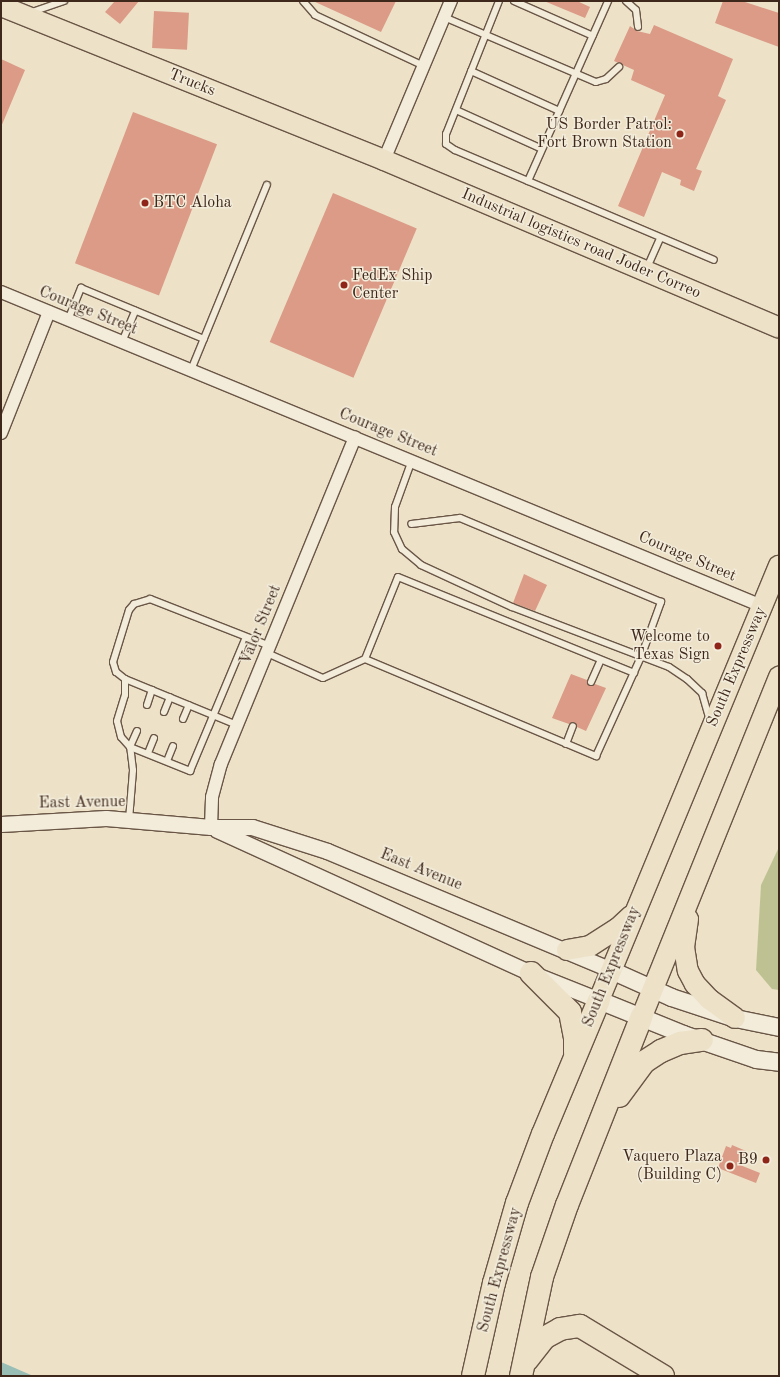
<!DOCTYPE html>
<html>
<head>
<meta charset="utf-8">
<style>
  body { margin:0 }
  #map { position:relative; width:780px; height:1377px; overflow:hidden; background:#ede2c8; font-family:"Old Standard TT",serif }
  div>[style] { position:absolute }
  .green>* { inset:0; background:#bec292 }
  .water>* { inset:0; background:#99beb5 }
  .building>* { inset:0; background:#db9b86; transform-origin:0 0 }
  .roads { filter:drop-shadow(1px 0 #6a5646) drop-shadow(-1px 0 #6a5646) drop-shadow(0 1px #6a5646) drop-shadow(0 -1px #6a5646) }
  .service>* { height:6px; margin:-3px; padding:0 3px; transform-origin:3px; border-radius:3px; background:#f3ecdb }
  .minor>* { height:12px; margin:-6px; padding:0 6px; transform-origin:6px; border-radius:6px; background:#f3ecdb }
  .tertiary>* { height:15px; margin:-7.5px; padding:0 7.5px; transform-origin:7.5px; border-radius:7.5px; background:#f3ecdb }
  .secondary>* { height:17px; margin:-8.5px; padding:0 8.5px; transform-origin:8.5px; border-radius:8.5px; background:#f3ecdb }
  .trunk>* { height:20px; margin:-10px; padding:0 10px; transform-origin:10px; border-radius:10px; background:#ede2c8 }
  .motorway>* { height:22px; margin:-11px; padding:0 11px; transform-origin:11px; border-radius:11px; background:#ede2c8 }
  .dots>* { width:11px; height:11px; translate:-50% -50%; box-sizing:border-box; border:2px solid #f3ecdb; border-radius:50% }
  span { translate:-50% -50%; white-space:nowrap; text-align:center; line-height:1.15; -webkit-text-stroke:3px #f3ecdb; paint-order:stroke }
  .street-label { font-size:16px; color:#3e281b }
  .poi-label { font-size:16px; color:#3e281b }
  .right { translate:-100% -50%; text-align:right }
  .left { translate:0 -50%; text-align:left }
  .frame { position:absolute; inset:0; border:2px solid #3e281b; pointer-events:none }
</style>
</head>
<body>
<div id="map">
  <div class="green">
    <div style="clip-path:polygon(779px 847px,779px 990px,772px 989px,756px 970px,761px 885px)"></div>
  </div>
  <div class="water">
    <div style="clip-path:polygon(1px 1362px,31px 1375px,33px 1376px,1px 1376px)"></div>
  </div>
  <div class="building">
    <div style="clip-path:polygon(115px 1px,139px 1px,120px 24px,105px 12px)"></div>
    <div style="clip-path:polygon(313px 1px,396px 1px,381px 32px)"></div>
    <div style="clip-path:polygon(544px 1px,577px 1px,590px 7px,585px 18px)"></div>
    <div style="clip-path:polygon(723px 1px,742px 1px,779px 13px,779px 47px,715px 23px)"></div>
    <div style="left:154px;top:11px;width:35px;height:37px;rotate:3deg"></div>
    <div style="clip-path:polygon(654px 25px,733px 59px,718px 96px,726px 100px,696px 169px,702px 171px,694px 191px,680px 185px,681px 180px,662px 172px,644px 217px,618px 206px,665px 95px,631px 80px,634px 70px,614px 61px,630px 26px,637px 31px,650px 34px)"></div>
    <div style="clip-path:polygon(1px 59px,25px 70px,1px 127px)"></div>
    <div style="left:133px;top:112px;width:90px;height:162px;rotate:21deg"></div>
    <div style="left:333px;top:193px;width:91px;height:162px;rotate:23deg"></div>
    <div style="clip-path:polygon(524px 574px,547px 585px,535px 611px,513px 603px)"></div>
    <div style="clip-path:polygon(571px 674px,587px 680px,590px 686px,595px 684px,606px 688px,586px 731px,577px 727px,574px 722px,569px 724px,552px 718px)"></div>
    <div style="clip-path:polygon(732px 1145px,746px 1151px,740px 1165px,760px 1173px,756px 1183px,718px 1168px,726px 1146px,731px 1148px)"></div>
  </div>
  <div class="roads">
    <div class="service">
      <div style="left:303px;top:1px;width:18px;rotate:49deg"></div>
      <div style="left:315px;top:15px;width:120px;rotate:25.1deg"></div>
      <div style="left:499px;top:1px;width:143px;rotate:111.7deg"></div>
      <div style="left:446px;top:134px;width:10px;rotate:90deg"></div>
      <div style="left:446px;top:144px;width:11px;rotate:34deg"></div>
      <div style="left:455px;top:150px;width:281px;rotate:23deg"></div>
      <div style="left:514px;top:1px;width:86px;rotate:23.9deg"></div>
      <div style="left:626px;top:1px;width:13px;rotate:42deg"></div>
      <div style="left:636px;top:10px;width:17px;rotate:83deg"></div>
      <div style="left:32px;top:12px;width:34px;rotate:-19deg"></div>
      <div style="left:444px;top:17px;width:165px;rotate:23.2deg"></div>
      <div style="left:596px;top:82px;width:10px;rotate:-17deg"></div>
      <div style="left:606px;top:79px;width:18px;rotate:-43deg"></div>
      <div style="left:471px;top:71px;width:97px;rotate:24.4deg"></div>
      <div style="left:456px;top:110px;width:94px;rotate:24.4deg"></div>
      <div style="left:528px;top:181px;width:197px;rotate:-66deg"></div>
      <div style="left:646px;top:270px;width:35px;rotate:-66deg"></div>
      <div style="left:68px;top:320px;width:35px;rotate:-68deg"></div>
      <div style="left:81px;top:288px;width:133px;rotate:22.5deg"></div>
      <div style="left:122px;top:342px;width:34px;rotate:-67deg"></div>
      <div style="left:191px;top:370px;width:200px;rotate:-67.7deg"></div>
      <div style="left:412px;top:460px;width:50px;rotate:109.9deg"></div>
      <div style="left:395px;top:507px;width:25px;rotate:92deg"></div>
      <div style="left:394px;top:532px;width:19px;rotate:65deg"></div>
      <div style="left:402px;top:549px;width:25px;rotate:40deg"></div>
      <div style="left:421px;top:565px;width:100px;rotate:24.8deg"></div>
      <div style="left:512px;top:607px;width:168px;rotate:20.9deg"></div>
      <div style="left:669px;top:667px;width:22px;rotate:34deg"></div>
      <div style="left:687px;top:679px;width:21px;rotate:43deg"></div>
      <div style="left:702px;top:693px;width:26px;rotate:74deg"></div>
      <div style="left:267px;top:653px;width:61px;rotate:24.1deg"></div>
      <div style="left:323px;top:678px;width:46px;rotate:-24.3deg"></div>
      <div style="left:365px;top:659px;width:251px;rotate:22.8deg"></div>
      <div style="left:596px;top:756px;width:109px;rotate:-65.6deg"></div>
      <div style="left:641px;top:657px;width:59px;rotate:-70deg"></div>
      <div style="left:661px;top:602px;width:218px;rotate:-157.3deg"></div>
      <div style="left:460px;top:518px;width:49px;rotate:173deg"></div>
      <div style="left:365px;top:659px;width:88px;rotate:-68.1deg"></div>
      <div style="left:398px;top:577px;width:255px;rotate:22.1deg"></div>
      <div style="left:125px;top:679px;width:121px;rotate:22.3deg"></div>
      <div style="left:591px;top:682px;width:24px;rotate:-66deg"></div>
      <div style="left:147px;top:705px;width:16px;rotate:-72deg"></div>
      <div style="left:164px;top:712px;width:16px;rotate:-68deg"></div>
      <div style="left:183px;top:719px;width:15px;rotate:-67deg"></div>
      <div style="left:137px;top:731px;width:17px;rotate:114deg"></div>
      <div style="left:130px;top:747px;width:65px;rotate:21.8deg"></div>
      <div style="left:190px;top:771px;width:145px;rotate:-67.3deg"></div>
      <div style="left:566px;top:744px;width:19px;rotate:-69deg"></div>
      <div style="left:148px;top:753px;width:16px;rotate:-68deg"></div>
      <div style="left:167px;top:761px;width:16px;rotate:-68deg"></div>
      <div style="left:129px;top:820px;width:50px;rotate:-85.4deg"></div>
      <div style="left:133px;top:770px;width:23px;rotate:-97deg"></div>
      <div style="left:130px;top:747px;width:13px;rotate:-132deg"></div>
      <div style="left:121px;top:737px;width:16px;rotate:-104deg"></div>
      <div style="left:117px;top:721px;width:27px;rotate:-73deg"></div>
      <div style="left:125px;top:695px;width:16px;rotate:-90deg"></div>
      <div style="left:125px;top:679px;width:11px;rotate:-142deg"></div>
      <div style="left:116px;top:672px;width:10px;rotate:-107deg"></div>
      <div style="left:113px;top:662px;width:54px;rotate:-72.9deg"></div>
      <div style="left:129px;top:610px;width:8px;rotate:-50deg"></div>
      <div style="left:134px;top:604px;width:17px;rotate:-17deg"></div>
      <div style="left:150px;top:599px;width:129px;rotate:21.4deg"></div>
    </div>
    <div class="minor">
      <div style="left:384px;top:160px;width:173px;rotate:-67.2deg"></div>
      <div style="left:1px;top:292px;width:823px;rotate:22.42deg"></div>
      <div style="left:1px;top:433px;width:130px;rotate:-68.4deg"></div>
      <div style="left:211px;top:827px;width:30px;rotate:-88deg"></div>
      <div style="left:212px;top:797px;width:34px;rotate:-75deg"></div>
      <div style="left:221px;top:764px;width:353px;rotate:-67.7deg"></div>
    </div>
    <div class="tertiary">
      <div style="left:1px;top:824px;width:105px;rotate:-3.3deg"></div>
      <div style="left:106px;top:818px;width:105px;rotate:4.9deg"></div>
      <div style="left:211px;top:827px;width:41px"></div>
      <div style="left:252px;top:827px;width:79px;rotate:17.7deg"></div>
      <div style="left:327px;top:851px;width:308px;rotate:22.7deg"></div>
      <div style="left:217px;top:830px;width:345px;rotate:24.5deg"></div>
      <div style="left:531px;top:973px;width:73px;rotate:21.7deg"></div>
    </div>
    <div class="secondary">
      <div style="left:611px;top:970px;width:66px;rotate:24.2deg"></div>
      <div style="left:671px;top:997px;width:67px;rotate:18.2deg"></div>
      <div style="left:735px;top:1018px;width:45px;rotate:11.6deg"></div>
      <div style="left:599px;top:1000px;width:91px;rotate:22deg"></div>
      <div style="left:683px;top:1034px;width:77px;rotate:18.9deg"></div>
      <div style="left:756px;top:1059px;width:23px;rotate:7deg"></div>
    </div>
    <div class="trunk">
      <div style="left:1px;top:6px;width:413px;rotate:21.9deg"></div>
      <div style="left:384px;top:160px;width:429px;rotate:23deg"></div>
      <div style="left:688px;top:919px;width:28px;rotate:98deg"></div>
      <div style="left:684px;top:947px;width:24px;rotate:81deg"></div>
      <div style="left:688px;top:971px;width:15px;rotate:62deg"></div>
      <div style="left:695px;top:984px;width:21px;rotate:47deg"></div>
      <div style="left:709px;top:999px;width:32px;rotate:36deg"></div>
      <div style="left:567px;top:950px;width:23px;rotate:-10deg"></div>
      <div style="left:590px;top:946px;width:33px;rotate:-33deg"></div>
      <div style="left:618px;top:928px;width:18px;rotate:-43deg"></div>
      <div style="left:599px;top:1000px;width:470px;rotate:-67.5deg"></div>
      <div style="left:642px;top:1016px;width:366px;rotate:-68deg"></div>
    </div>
    <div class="motorway">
      <div style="left:531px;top:973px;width:55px;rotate:45deg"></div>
      <div style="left:570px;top:1012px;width:25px;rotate:79deg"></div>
      <div style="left:575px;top:1037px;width:15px;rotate:90deg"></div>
      <div style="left:619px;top:1096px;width:42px;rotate:-53.7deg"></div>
      <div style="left:644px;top:1062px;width:20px;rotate:-33deg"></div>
      <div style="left:661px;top:1051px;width:21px;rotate:-23deg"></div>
      <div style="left:680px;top:1043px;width:22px;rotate:-8deg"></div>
      <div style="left:527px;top:1360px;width:28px;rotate:-52deg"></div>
      <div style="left:544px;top:1338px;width:18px;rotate:-29deg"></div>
      <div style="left:560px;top:1329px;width:20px;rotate:-9deg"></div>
      <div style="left:580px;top:1326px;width:97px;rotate:31.1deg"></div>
      <div style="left:473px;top:1376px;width:95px;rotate:-77.3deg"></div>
      <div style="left:494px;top:1283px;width:83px;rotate:-74deg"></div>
      <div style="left:517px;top:1203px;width:74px;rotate:-69.4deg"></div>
      <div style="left:543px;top:1134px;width:145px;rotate:-67.3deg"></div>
      <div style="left:521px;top:1376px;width:101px;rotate:-78deg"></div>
      <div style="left:542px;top:1277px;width:76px;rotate:-70.9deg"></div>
      <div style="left:567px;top:1205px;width:203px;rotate:-68.4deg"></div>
    </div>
  </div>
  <div class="dots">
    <div style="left:680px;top:134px;background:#8f2418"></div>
    <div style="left:145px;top:203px;background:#8f2418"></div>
    <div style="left:344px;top:285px;background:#8f2418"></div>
    <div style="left:718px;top:646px;background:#8f2418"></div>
    <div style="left:766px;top:1160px;background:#8f2418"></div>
    <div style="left:730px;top:1166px;background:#8f2418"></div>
  </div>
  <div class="street-label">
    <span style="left:192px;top:83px;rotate:22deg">Trucks</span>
    <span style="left:581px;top:244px;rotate:23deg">Industrial logistics road Joder Correo</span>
    <span style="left:88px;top:311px;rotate:22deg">Courage Street</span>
    <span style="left:388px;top:433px;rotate:22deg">Courage Street</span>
    <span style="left:687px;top:557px;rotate:23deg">Courage Street</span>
    <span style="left:261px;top:625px;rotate:-68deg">Valor Street</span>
    <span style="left:737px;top:667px;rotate:-67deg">South Expressway</span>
    <span style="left:82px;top:803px;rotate:-1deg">East Avenue</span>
    <span style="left:421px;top:870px;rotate:22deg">East Avenue</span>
    <span style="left:612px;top:967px;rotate:-68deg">South Expressway</span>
    <span style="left:500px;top:1270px;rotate:-75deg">South Expressway</span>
  </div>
  <div class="poi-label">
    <span class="right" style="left:672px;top:134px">US Border Patrol:<br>Fort Brown Station</span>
    <span class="left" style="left:153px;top:203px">BTC Aloha</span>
    <span class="left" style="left:352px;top:285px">FedEx Ship<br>Center</span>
    <span class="right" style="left:710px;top:646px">Welcome to<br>Texas Sign</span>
    <span class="right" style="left:722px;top:1166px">Vaquero Plaza<br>(Building C)</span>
    <span class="right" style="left:758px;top:1160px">B9</span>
  </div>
  <div class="frame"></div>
</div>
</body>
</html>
